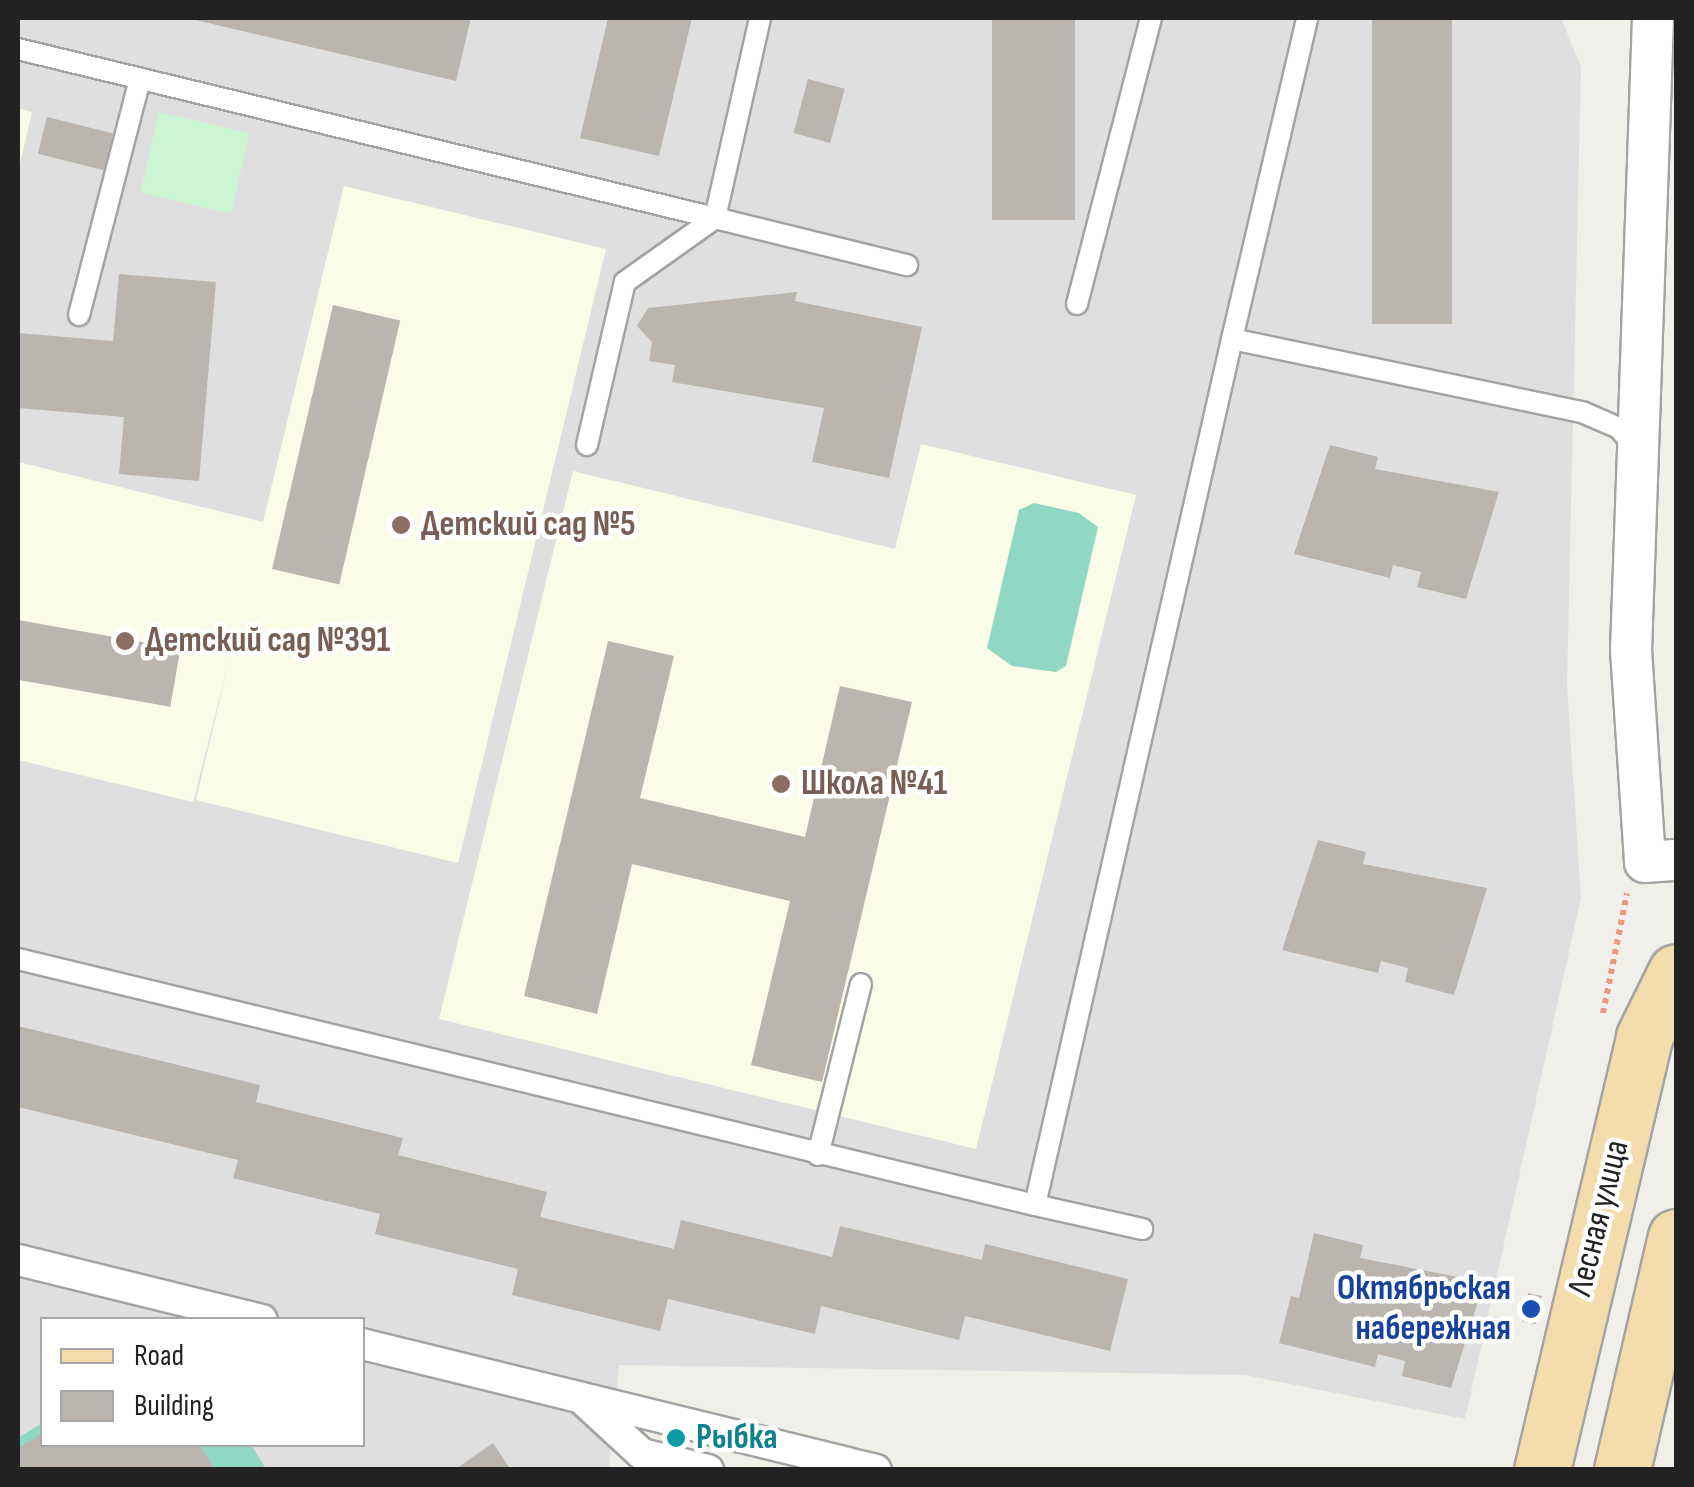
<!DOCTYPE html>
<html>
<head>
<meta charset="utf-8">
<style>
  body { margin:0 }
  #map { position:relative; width:1694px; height:1487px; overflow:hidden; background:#f1efea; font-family:"Sofia Sans Condensed",sans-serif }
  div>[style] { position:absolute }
  .residential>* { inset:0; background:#e0dfdf }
  .education>* { inset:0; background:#fafce7 }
  .park>* { inset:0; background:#ccf5d4; transform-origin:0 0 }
  .pitch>* { inset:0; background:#90d8c4 }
  .building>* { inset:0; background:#bab5af; transform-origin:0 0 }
  .path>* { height:6px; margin-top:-3px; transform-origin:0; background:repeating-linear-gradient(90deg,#ed977e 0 5px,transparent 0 10px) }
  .roads { filter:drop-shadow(2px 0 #a3a3a3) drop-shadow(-2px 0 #a3a3a3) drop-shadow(0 2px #a3a3a3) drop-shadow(0 -2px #a3a3a3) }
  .service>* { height:20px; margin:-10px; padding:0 10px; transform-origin:10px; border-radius:10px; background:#fff }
  .pedestrian>* { height:30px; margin:-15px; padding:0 15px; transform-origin:15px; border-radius:15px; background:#fff }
  .minor>* { height:40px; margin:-20px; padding:0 20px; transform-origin:20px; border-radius:20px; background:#fff }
  .primary>* { height:55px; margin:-27.5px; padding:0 27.5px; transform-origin:27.5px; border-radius:27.5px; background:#f4ddac }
  .dots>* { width:28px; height:28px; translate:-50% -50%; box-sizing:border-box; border:5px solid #fff; border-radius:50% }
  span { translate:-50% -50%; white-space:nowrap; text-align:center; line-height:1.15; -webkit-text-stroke:9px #fff; paint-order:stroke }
  .education-label { font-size:35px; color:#785e54; font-weight:700 }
  .left { translate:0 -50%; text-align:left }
  .street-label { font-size:35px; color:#222 }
  .transit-label { font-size:35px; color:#164399; font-weight:700 }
  .right { translate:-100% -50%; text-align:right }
  .culture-label { font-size:35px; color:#0d838f; font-weight:700 }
  .frame { position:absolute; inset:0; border:20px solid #222; pointer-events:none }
  .legend { position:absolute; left:40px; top:1317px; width:325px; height:130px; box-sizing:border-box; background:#fff; border:2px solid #a7a7a7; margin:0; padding:12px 18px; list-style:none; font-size:30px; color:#222 }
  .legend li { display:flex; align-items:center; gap:20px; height:50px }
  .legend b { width:50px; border:2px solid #a7a7a7 }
</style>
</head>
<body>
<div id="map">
  <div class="residential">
    <div style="clip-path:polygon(evenodd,18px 18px,1561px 18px,1581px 67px,1567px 685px,1581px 898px,1465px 1419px,1245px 1375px,619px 1365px,609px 1469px,18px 1469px,18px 18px,42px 1320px,362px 1320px,362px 1444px,42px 1444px,42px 1320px)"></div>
  </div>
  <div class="education">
    <div style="clip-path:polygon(18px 108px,32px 112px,18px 172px)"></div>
    <div style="clip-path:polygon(344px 186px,606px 249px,458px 863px,196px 800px,229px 661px,193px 802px,18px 760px,18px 462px,263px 522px)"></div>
    <div style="clip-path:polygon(921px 444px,1136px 495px,976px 1149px,439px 1019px,573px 471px,895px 549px)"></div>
  </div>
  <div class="park">
    <div style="left:159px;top:112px;width:93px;height:83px;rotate:13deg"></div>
  </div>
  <div class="pitch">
    <div style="clip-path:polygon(1034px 503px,1079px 513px,1098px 527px,1066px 666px,1056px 672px,1012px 666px,987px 648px,1019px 510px)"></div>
    <div style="clip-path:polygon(42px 1423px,42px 1444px,251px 1445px,266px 1469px,18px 1469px,18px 1438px)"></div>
  </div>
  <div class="building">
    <div style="clip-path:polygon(187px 18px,471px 18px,456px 81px)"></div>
    <div style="clip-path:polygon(608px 18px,692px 18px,659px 156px,580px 138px)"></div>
    <div style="left:992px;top:18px;width:83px;height:202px"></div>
    <div style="left:1372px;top:18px;width:80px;height:306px"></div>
    <div style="left:808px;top:79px;width:38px;height:56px;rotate:15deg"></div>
    <div style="left:47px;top:117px;width:68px;height:38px;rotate:14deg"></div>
    <div style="clip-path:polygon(119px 274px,216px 282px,199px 481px,119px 474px,124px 417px,18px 408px,18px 333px,113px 341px)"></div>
    <div style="clip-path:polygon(797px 292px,795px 301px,922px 327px,889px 478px,812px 462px,824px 408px,672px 382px,675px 365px,649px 361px,652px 342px,637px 326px,648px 308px)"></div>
    <div style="left:333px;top:305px;width:69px;height:271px;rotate:13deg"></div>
    <div style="clip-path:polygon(1330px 445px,1378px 457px,1375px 469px,1499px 492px,1466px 599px,1417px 587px,1421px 572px,1393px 565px,1390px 578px,1294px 554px)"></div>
    <div style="left:18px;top:620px;width:165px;height:59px;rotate:10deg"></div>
    <div style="clip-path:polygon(608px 641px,674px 656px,640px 798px,805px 837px,840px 686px,912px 702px,822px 1082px,751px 1065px,790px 901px,632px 864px,597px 1014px,524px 996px)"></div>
    <div style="clip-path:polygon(1318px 840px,1366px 852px,1363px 864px,1487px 888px,1454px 995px,1405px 982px,1408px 968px,1381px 961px,1378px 973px,1282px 950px)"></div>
    <div style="clip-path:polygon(18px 1026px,260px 1085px,256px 1102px,403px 1138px,398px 1155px,547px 1192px,540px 1217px,674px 1249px,681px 1220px,832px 1257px,840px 1226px,982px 1260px,985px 1244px,1128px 1279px,1110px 1351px,965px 1316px,959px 1340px,821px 1306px,815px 1334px,668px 1299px,660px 1331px,512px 1295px,518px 1269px,375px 1234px,380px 1214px,233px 1178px,238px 1160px,18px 1107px)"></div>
    <div style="clip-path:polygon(1314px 1233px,1363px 1245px,1360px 1258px,1484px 1282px,1451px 1388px,1402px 1376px,1405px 1361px,1378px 1354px,1375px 1367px,1279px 1343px,1291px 1296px,1299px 1298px)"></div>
    <div style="left:1528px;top:1293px;width:14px;height:29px;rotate:12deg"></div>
    <div style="clip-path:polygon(42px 1433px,42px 1444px,199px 1444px,215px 1470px,18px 1470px,18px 1449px)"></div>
    <div style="clip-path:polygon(493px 1443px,511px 1470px,454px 1470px)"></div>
  </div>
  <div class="path">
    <div style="left:1603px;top:1013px;width:122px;rotate:-78.7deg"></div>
  </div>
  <div class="roads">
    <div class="service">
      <div style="left:18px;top:49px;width:717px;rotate:13.63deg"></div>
      <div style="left:715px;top:218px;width:205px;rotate:-77.3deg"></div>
      <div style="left:1077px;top:304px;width:295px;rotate:-75.5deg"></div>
      <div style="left:79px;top:315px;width:244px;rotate:-75.5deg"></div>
      <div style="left:1232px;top:339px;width:330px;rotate:-76.8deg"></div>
      <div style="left:587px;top:445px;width:167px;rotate:-76.9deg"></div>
      <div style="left:625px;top:282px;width:110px;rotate:-35.4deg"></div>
      <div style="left:715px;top:218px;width:198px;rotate:13.8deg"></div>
      <div style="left:18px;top:959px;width:1046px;rotate:13.6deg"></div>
      <div style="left:1035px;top:1205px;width:888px;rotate:-77.18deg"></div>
      <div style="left:1232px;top:339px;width:358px;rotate:11.8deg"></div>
      <div style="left:1582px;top:412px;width:40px;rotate:23.4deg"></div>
      <div style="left:1619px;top:428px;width:25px;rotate:50deg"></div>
      <div style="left:818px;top:1155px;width:176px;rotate:-75.9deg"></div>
      <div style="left:1035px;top:1205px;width:110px;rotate:12.6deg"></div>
    </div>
    <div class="pedestrian">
      <div style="left:18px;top:1260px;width:251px;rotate:13.8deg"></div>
      <div style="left:362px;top:1344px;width:529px;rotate:13.77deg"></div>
      <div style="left:581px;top:1398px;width:83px;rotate:42.6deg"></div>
      <div style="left:642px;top:1454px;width:68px;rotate:13.6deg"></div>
    </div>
    <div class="minor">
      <div style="left:1653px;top:18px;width:632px;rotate:91.99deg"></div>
      <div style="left:1631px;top:650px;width:212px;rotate:86.2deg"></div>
      <div style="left:1645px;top:862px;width:31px;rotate:-4deg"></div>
    </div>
    <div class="primary">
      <div style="left:1542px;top:1470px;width:445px;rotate:-76.7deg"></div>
      <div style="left:1644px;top:1037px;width:72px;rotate:-63.8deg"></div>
      <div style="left:1622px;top:1470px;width:239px;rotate:-77deg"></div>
    </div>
  </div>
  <div class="dots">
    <div style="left:401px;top:525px;background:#8d6e63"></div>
    <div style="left:125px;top:641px;background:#8d6e63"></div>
    <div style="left:781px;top:784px;background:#8d6e63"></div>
    <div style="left:1531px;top:1309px;background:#1a4fb4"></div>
    <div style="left:676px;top:1438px;background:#0f9aa8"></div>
  </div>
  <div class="education-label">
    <span class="left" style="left:421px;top:525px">Детский сад №5</span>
    <span class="left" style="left:145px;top:641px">Детский сад №391</span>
    <span class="left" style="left:801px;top:784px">Школа №41</span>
  </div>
  <div class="street-label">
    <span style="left:1599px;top:1218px;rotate:-76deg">Лесная улица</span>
  </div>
  <div class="transit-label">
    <span class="right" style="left:1511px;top:1309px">Октябрьская<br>набережная</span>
  </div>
  <div class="culture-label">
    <span class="left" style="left:696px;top:1438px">Рыбка</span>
  </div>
  <div class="frame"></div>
  <ul class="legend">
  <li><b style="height:12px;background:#f4ddac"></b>Road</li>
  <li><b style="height:28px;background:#bab5af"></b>Building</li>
  </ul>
</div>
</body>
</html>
